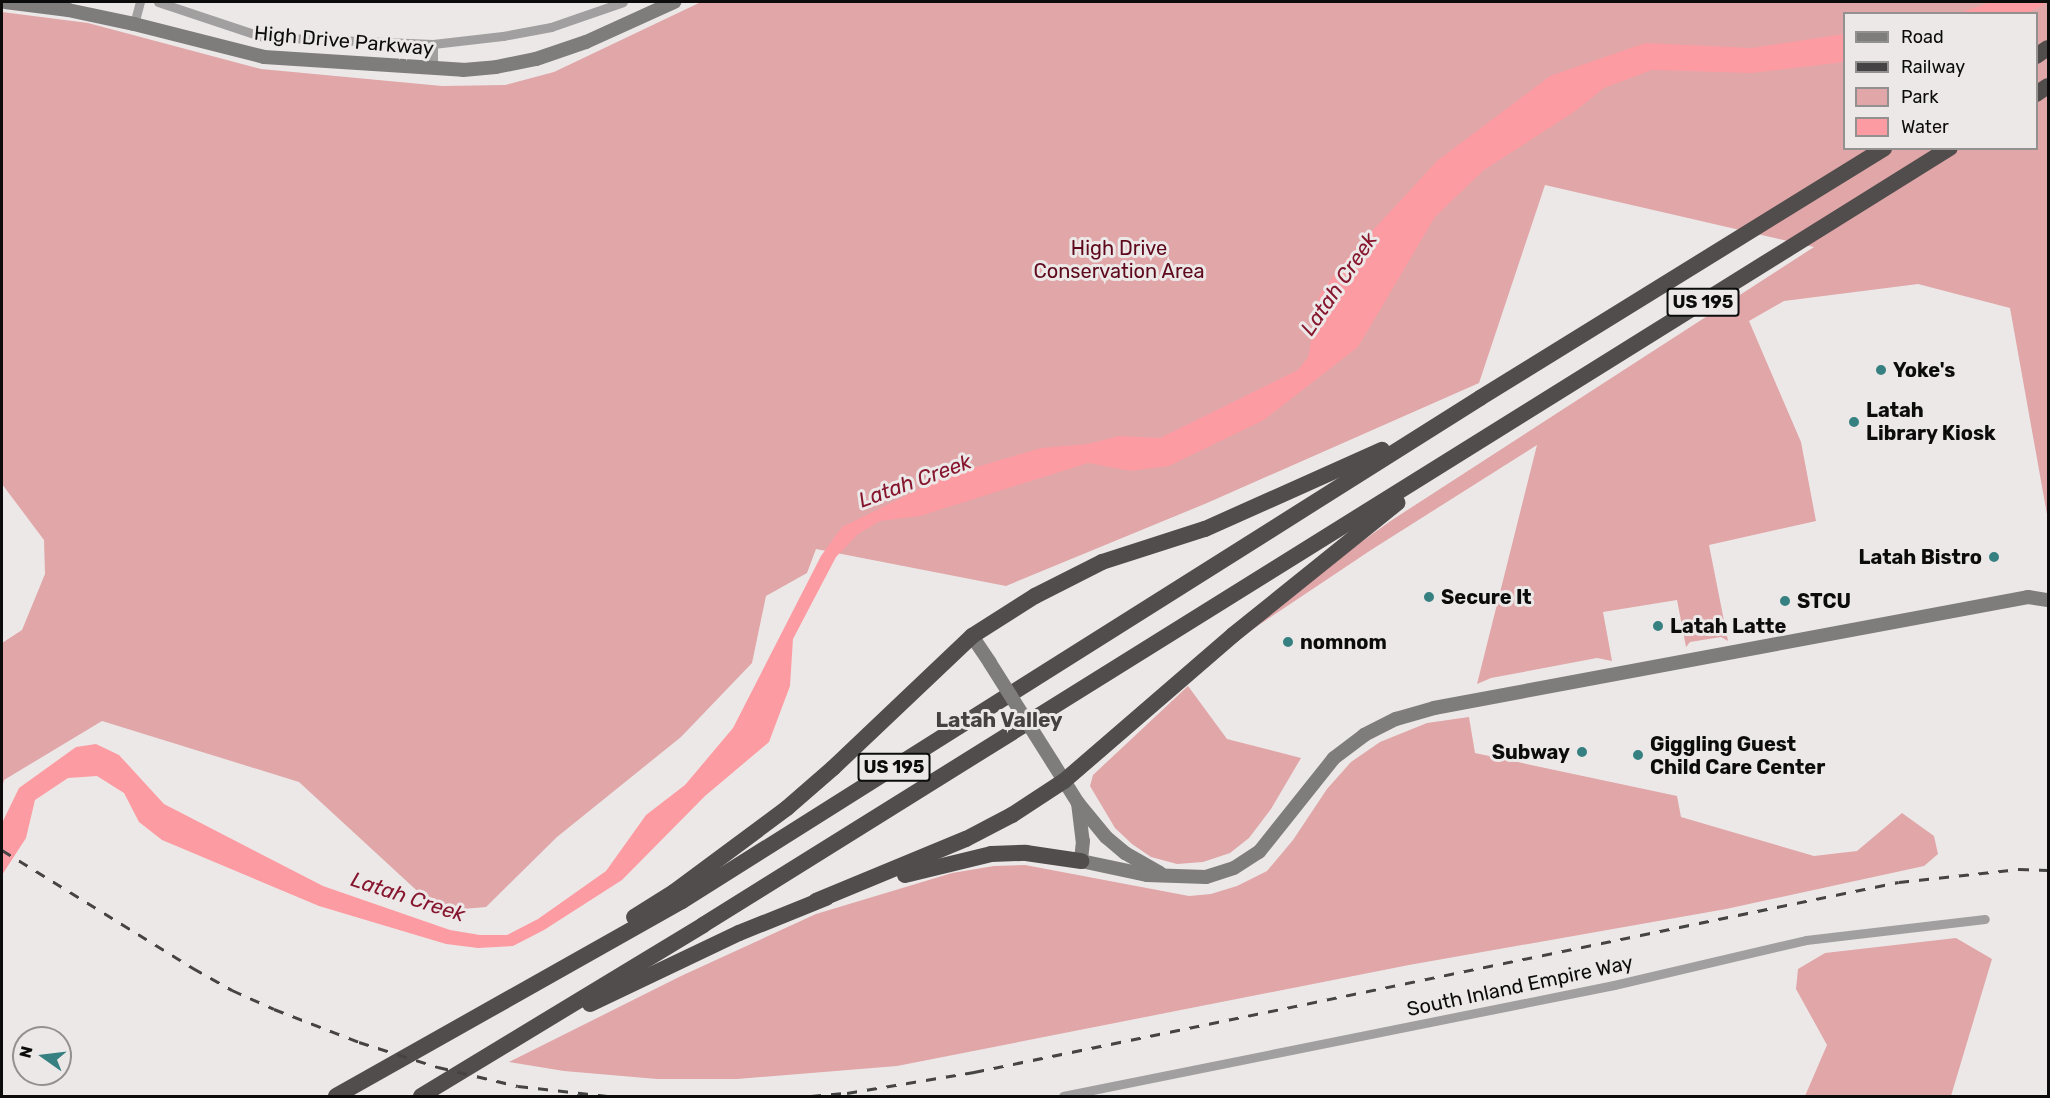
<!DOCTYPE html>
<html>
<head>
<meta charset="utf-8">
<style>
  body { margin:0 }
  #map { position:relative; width:2050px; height:1098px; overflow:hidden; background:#ede8e8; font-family:Rubik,sans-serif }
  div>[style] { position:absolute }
  .green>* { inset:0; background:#e0a6a8 }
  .water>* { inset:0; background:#fc9ca2 }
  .street>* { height:9px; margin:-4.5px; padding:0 4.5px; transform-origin:4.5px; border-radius:4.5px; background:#a19f9f }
  .secondary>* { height:14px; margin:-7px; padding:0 7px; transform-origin:7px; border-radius:7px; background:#7f7c7c }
  .highway>* { height:16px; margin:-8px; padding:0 8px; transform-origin:8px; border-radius:8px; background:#514d4d }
  .rail>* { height:3px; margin-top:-1.5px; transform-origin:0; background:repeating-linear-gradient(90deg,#454343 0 10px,transparent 0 20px) }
  .secondary-bridge>* { height:14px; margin:-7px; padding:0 7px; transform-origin:7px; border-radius:7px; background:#7f7c7c }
  .dots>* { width:16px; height:16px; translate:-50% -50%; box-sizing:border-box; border:3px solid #ede8e8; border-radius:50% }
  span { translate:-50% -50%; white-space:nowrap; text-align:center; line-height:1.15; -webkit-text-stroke:6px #ede8e8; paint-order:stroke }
  .shield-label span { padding:2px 4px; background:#ede8e8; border:2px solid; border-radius:4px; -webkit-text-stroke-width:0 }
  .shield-label { font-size:18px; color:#0d0c0c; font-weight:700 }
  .street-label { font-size:20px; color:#0d0c0c }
  .park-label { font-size:20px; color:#5e091c }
  .poi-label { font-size:20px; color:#0d0c0c; font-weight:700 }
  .left { translate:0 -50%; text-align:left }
  .right { translate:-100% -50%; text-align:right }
  .water-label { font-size:21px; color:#86162d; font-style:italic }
  .neighbourhood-label { font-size:21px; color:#454141; font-weight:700 }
  .frame { position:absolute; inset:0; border:3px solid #0d0c0c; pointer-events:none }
  .legend { position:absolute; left:1843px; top:12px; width:195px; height:138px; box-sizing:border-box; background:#ede8e8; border:2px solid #939090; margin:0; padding:8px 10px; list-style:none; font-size:18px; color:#0d0c0c }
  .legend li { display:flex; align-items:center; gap:12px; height:30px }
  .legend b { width:30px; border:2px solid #939090 }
  .north { position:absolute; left:12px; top:1026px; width:60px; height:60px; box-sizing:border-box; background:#ede8e8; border:2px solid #939090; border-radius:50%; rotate:284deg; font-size:16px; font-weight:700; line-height:24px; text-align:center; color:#0d0c0c }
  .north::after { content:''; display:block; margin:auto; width:21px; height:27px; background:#378081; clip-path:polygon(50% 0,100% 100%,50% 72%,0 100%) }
</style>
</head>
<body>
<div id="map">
  <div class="green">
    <div style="clip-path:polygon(evenodd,701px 2px,2048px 2px,2048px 520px,2010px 308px,1918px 284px,1784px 301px,1749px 321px,1801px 442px,1816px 521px,1709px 545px,1728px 641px,1721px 637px,1690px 642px,1686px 647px,1677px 600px,1603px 612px,1612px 661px,1597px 658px,1491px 678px,1477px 684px,1537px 445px,1371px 550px,1250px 631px,1330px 564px,1392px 520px,1814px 247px,1545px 185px,1479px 383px,1207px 503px,1006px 586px,816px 549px,807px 573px,766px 596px,752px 663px,681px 737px,557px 837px,486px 907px,439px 911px,299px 782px,102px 721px,4px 780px,2px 788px,2px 643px,22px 630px,45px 574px,44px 540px,2px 484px,2px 12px,88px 23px,261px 69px,442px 86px,505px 85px,554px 72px,701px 2px,1844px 14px,2036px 14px,2036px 148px,1844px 148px,1844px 14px)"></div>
    <div style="clip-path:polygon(1188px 686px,1227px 739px,1301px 758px,1271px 809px,1249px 838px,1230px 853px,1203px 862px,1177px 864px,1151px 857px,1132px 844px,1115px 828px,1090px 786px,1093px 775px)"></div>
    <div style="clip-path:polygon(1469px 717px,1475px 753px,1677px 796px,1681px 817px,1814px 856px,1857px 851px,1902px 813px,1934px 836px,1938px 854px,1924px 866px,1726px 909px,1409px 965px,897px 1066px,737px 1079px,657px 1079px,564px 1071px,509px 1062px,681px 976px,816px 914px,952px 873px,994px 866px,1025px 865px,1189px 896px,1211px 894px,1237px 886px,1267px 871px,1293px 840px,1327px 789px,1351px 762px,1380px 742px,1427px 723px)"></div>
    <div style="clip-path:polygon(1956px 938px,1992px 959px,1951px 1096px,1805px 1096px,1827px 1045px,1796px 989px,1798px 969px,1825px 953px)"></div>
  </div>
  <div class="water">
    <div style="clip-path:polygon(1991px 2px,2048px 2px,2028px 13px,1960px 13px)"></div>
    <div style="clip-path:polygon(1844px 34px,1844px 62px,1752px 73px,1652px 70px,1604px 88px,1574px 112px,1484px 170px,1435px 217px,1358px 347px,1264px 420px,1169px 466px,1131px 471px,1088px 463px,920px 516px,880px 521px,858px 534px,836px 557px,793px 639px,790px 686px,769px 742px,705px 796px,622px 880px,544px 930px,513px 946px,478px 948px,446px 944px,319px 906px,162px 840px,139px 822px,124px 793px,97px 776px,68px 778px,35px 800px,26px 838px,2px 875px,2px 823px,19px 788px,76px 747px,96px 744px,119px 755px,164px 804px,323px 886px,450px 930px,480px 935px,507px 935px,538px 919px,606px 871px,646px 815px,685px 785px,733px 728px,821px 556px,842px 527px,946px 476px,1041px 448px,1088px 444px,1119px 436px,1160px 438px,1298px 370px,1308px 357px,1320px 294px,1349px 256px,1438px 160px,1550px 76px,1645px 43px,1751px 48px)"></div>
  </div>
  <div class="street">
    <div style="left:158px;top:2px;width:111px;rotate:18.4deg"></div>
    <div style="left:263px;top:37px;width:170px;rotate:2.4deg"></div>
    <div style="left:433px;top:44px;width:70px;rotate:-6.5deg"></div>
    <div style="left:503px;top:36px;width:49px;rotate:-10.6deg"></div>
    <div style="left:551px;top:27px;width:76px;rotate:-19.1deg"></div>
    <div style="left:134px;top:24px;width:23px;rotate:-75deg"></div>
    <div style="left:433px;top:69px;width:25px;rotate:-90deg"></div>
    <div style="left:1063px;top:1096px;width:562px;rotate:-11.39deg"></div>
    <div style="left:1614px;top:985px;width:197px;rotate:-13.2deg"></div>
    <div style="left:1806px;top:940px;width:180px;rotate:-6.7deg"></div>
  </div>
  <div class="secondary">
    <div style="left:5px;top:2px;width:64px;rotate:7.2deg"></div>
    <div style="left:68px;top:10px;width:67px;rotate:12deg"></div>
    <div style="left:134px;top:24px;width:134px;rotate:14.2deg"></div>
    <div style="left:264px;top:57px;width:199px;rotate:3.7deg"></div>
    <div style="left:463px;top:70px;width:33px;rotate:-5deg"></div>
    <div style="left:496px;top:67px;width:41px;rotate:-11.3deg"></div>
    <div style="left:536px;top:59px;width:53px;rotate:-18.8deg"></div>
    <div style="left:586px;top:42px;width:97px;rotate:-24.4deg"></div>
    <div style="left:972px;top:636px;width:32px;rotate:56deg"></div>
    <div style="left:1053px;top:763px;width:47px;rotate:58deg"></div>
    <div style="left:1078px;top:803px;width:44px;rotate:50.5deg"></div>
    <div style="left:1106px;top:837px;width:25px;rotate:40deg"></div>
    <div style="left:1125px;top:853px;width:40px;rotate:29.7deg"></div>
    <div style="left:1078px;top:803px;width:38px;rotate:83deg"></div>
    <div style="left:1083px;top:841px;width:20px;rotate:96deg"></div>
    <div style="left:1081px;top:861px;width:67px;rotate:12deg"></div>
    <div style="left:1147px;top:875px;width:59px;rotate:1.9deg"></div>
    <div style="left:1206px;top:877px;width:29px;rotate:-18deg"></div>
    <div style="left:1234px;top:868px;width:30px;rotate:-33deg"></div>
    <div style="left:1259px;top:852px;width:120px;rotate:-51.4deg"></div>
    <div style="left:1334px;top:758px;width:38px;rotate:-37deg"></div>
    <div style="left:1364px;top:735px;width:36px;rotate:-27deg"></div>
    <div style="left:1396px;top:719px;width:40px;rotate:-16deg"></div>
    <div style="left:1434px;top:708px;width:604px;rotate:-10.58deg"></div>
    <div style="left:2028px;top:597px;width:20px;rotate:9deg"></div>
  </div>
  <div class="highway">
    <div style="left:2036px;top:56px;width:14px;rotate:-34deg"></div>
    <div style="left:2036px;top:94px;width:14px;rotate:-34deg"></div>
    <div style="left:905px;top:875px;width:89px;rotate:-13.7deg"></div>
    <div style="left:991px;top:854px;width:35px;rotate:-2deg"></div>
    <div style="left:1026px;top:853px;width:56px;rotate:8.3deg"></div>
    <div style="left:816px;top:901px;width:162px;rotate:-22.5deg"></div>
    <div style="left:966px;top:839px;width:52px;rotate:-27.6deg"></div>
    <div style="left:1012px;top:815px;width:62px;rotate:-33.2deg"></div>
    <div style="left:1064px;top:781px;width:223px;rotate:-40.8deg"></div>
    <div style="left:1233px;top:635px;width:211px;rotate:-38.8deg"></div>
    <div style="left:634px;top:917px;width:47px;rotate:-32deg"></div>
    <div style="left:674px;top:892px;width:141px;rotate:-36.6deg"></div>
    <div style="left:787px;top:808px;width:61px;rotate:-41deg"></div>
    <div style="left:833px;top:768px;width:192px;rotate:-43.5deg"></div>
    <div style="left:972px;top:636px;width:75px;rotate:-32.4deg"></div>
    <div style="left:1035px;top:596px;width:75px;rotate:-26.9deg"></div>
    <div style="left:1102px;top:562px;width:108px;rotate:-17.8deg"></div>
    <div style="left:1205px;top:529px;width:194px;rotate:-24.1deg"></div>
    <div style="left:590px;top:1004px;width:165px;rotate:-25.5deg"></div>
    <div style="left:739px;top:933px;width:94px;rotate:-21.9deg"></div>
    <div style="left:336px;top:1096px;width:397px;rotate:-29.4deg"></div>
    <div style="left:682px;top:901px;width:943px;rotate:-32.22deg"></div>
    <div style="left:1480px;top:398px;width:475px;rotate:-31.7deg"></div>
    <div style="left:421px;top:1096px;width:330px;rotate:-31.2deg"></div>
    <div style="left:703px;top:925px;width:1469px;rotate:-31.93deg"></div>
  </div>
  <div class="rail">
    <div style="left:2px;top:850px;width:225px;rotate:31.7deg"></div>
    <div style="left:193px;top:968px;width:45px;rotate:29.4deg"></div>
    <div style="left:232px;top:990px;width:46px;rotate:24.3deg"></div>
    <div style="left:274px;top:1009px;width:91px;rotate:21.2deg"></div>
    <div style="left:359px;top:1042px;width:83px;rotate:17.6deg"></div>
    <div style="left:438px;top:1067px;width:82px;rotate:13.4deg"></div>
    <div style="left:518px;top:1086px;width:90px;rotate:6.4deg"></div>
    <div style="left:811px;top:1096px;width:36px;rotate:-5deg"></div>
    <div style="left:847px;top:1093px;width:129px;rotate:-9.4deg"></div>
    <div style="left:974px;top:1072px;width:944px;rotate:-11.61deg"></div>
    <div style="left:1899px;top:882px;width:121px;rotate:-6.2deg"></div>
    <div style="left:2019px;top:869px;width:29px;rotate:2deg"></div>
  </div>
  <div class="secondary-bridge">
    <div style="left:990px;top:663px;width:118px;rotate:57.8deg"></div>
  </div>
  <div class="dots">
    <div style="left:1881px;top:370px;background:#378081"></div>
    <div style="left:1854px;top:422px;background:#378081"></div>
    <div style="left:1994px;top:557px;background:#378081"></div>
    <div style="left:1429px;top:597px;background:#378081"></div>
    <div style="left:1785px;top:601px;background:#378081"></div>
    <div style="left:1658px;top:626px;background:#378081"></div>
    <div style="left:1288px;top:642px;background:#378081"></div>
    <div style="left:1582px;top:752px;background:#378081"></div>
    <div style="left:1638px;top:755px;background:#378081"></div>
  </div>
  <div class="shield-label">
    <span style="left:1703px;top:302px">US 195</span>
    <span style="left:894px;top:767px">US 195</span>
  </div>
  <div class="street-label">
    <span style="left:344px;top:41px;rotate:5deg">High Drive Parkway</span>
    <span style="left:1520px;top:986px;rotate:-12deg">South Inland Empire Way</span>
  </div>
  <div class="park-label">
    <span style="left:1119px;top:260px">High Drive<br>Conservation Area</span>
  </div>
  <div class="poi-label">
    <span class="left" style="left:1893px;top:370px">Yoke's</span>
    <span class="left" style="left:1866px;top:422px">Latah<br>Library Kiosk</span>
    <span class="right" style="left:1982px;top:557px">Latah Bistro</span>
    <span class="left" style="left:1441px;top:597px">Secure It</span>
    <span class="left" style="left:1797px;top:601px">STCU</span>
    <span class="left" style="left:1670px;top:626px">Latah Latte</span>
    <span class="left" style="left:1300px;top:642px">nomnom</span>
    <span class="left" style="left:1650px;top:756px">Giggling Guest<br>Child Care Center</span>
    <span class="right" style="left:1570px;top:752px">Subway</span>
  </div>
  <div class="water-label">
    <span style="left:1339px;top:284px;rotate:-56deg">Latah Creek</span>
    <span style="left:915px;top:481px;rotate:-20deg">Latah Creek</span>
    <span style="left:408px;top:897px;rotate:18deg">Latah Creek</span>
  </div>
  <div class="neighbourhood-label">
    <span style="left:999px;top:720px">Latah Valley</span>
  </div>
  <div class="frame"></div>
  <ul class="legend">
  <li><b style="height:8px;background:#7f7c7c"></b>Road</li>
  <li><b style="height:8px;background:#454343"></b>Railway</li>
  <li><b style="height:16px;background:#e0a6a8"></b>Park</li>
  <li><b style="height:16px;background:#fc9ca2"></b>Water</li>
  </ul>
  <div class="north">N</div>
</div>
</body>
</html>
